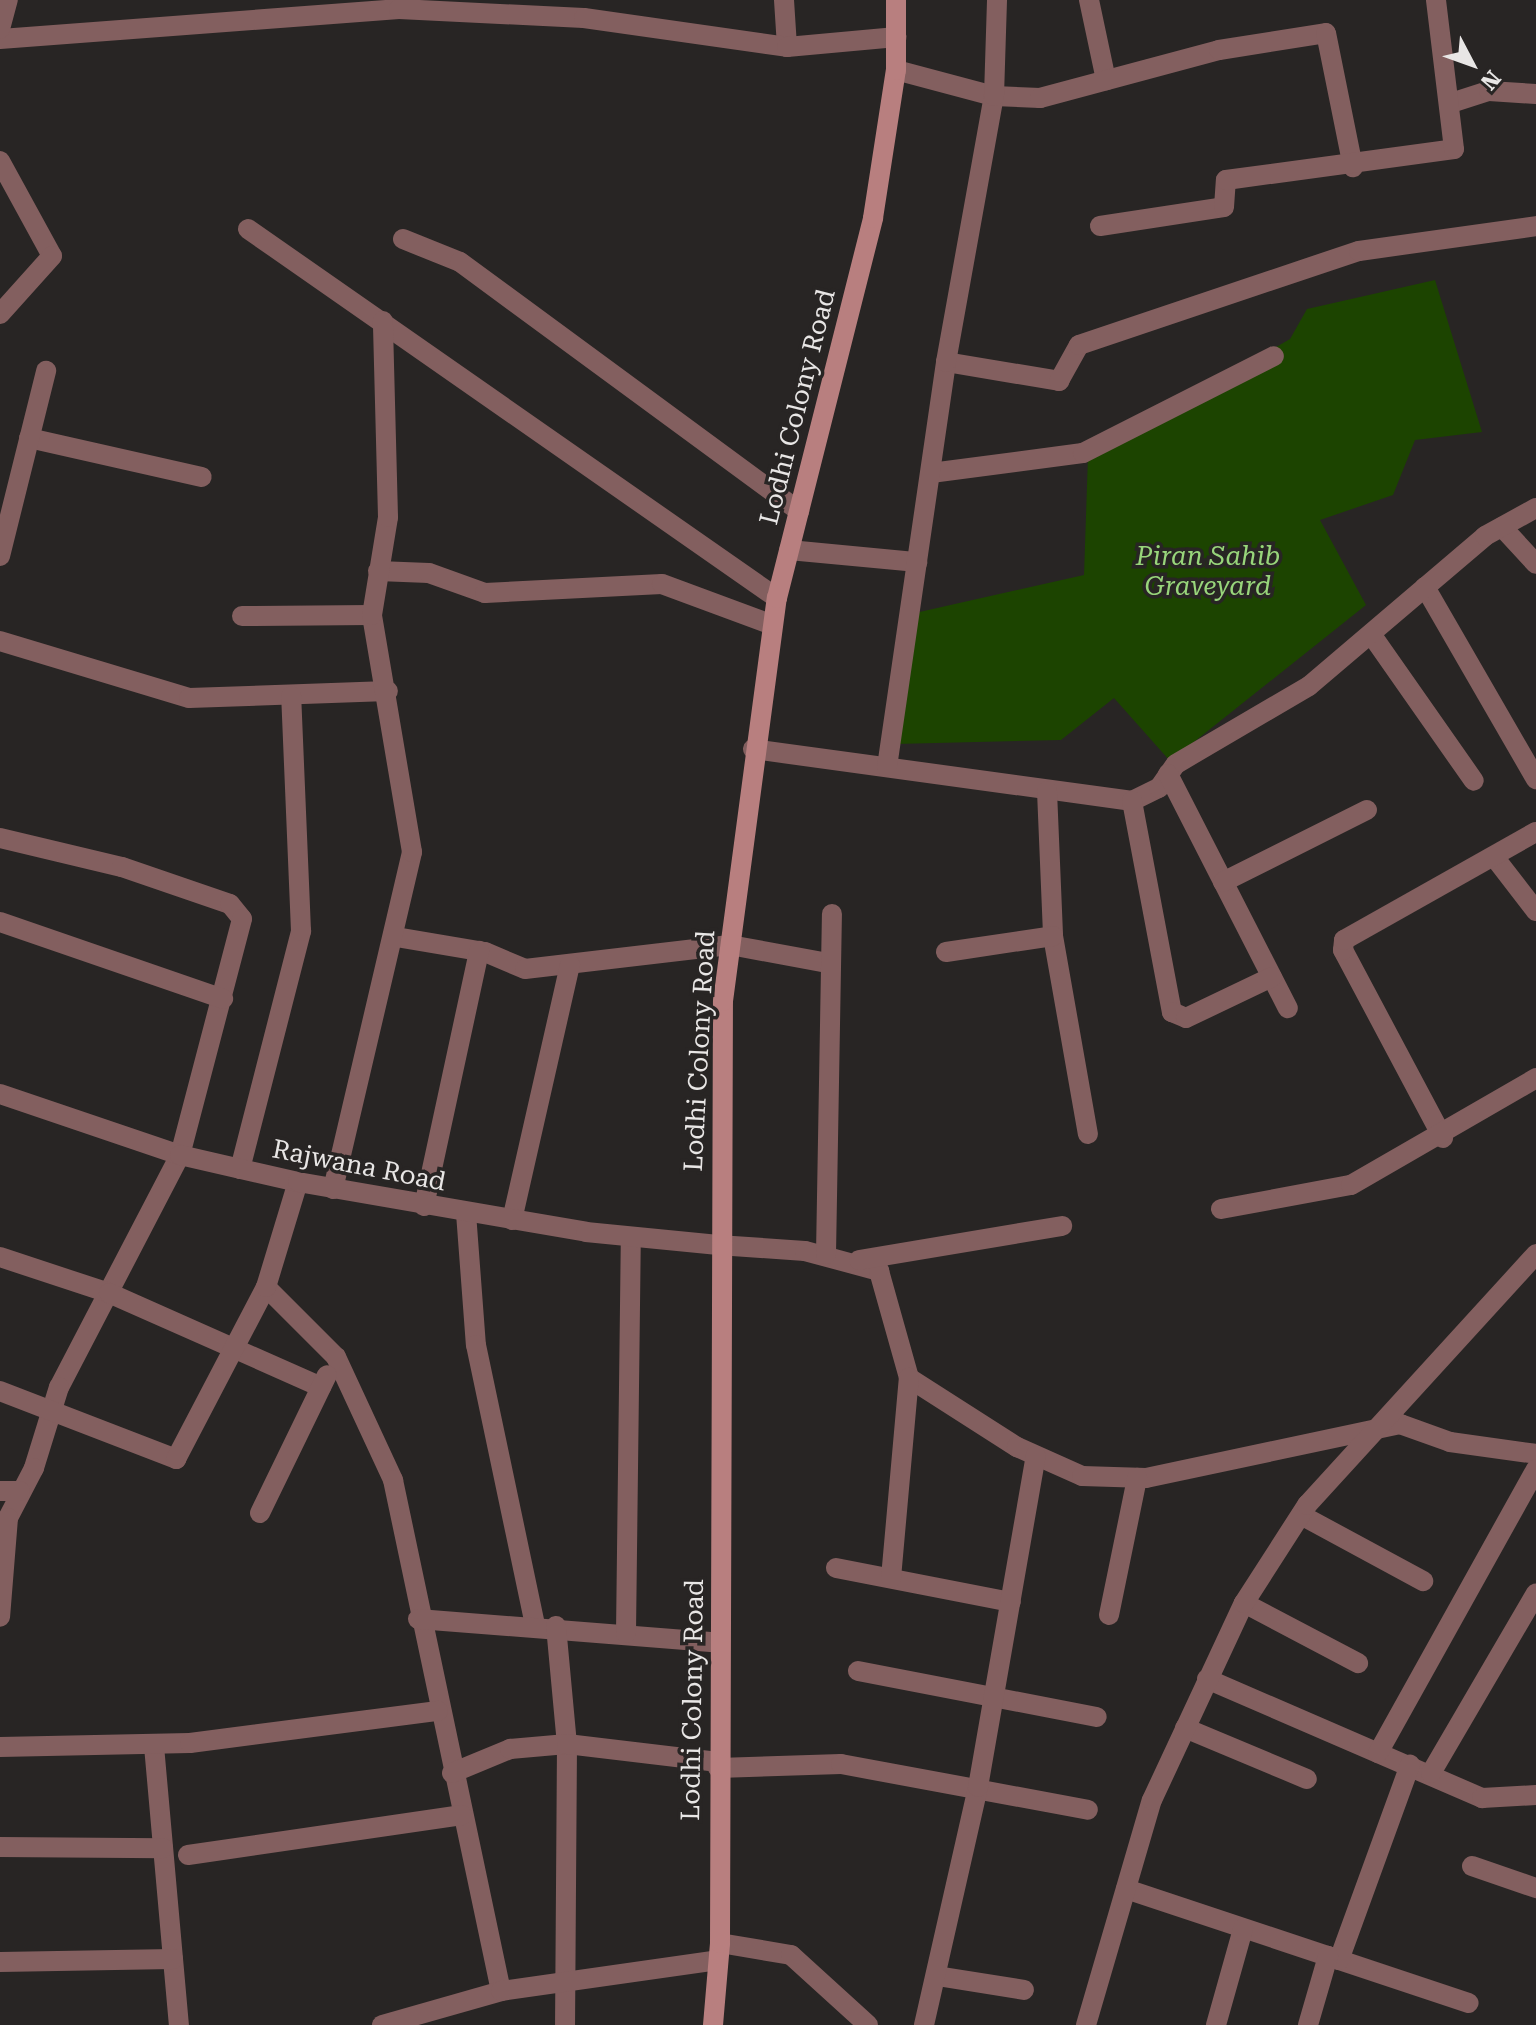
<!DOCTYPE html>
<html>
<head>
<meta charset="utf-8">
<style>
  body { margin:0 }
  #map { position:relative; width:1536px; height:2025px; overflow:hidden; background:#282524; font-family:"Roboto Serif",serif }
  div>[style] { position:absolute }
  .green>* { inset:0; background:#1c4400 }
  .minor>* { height:20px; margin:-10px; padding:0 10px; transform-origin:10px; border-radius:10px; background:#835f5f }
  .tertiary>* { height:20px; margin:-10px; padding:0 10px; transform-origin:10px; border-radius:10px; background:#835f5f }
  .secondary>* { height:20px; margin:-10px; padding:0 10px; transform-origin:10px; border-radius:10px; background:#b87f7f }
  span { translate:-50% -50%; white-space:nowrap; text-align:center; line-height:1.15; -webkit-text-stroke:7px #282524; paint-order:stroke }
  .street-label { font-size:26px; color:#e8e6e5 }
  .park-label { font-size:26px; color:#98d57b; font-style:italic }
  .north { position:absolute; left:1432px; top:24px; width:80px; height:80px; -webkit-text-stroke:6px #282524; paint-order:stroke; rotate:131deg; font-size:22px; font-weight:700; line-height:32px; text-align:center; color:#e8e6e5 }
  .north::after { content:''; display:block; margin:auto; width:28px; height:36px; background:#e8e6e5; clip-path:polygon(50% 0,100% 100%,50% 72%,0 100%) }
</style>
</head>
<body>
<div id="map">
  <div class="green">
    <div style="clip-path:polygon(1435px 280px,1482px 432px,1415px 440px,1393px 495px,1320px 520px,1366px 605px,1170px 761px,1114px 698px,1061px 740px,895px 744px,915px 613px,1084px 575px,1088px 456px,1290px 339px,1307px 309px)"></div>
  </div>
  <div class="minor">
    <div style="left:784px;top:0;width:47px;rotate:86.3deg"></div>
    <div style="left:1089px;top:0;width:82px;rotate:78deg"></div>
    <div style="left:0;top:39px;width:400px;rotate:-4.3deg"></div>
    <div style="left:399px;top:9px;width:185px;rotate:2.8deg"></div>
    <div style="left:584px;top:18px;width:205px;rotate:8.1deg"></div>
    <div style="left:787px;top:47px;width:110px;rotate:-5.2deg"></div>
    <div style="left:896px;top:70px;width:101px;rotate:14.9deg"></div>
    <div style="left:994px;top:96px;width:46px;rotate:2.5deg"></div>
    <div style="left:1040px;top:98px;width:185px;rotate:-15deg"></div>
    <div style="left:1219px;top:50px;width:108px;rotate:-9deg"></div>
    <div style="left:1326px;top:33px;width:137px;rotate:78.6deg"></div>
    <div style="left:1451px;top:103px;width:40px;rotate:-18deg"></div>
    <div style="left:1489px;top:91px;width:47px;rotate:3.7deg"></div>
    <div style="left:1100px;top:226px;width:125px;rotate:-8.7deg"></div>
    <div style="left:1224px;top:207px;width:27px;rotate:-86deg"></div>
    <div style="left:1226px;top:180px;width:230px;rotate:-7.7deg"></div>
    <div style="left:1454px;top:149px;width:150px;rotate:-96.9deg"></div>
    <div style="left:248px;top:229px;width:645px;rotate:34.9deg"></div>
    <div style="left:403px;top:239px;width:61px;rotate:22deg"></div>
    <div style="left:460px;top:262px;width:421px;rotate:36.3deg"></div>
    <div style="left:946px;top:362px;width:115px;rotate:9.5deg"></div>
    <div style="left:1059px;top:381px;width:41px;rotate:-60.9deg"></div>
    <div style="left:1079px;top:345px;width:295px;rotate:-18.6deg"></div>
    <div style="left:1359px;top:251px;width:179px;rotate:-8deg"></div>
    <div style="left:29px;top:438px;width:177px;rotate:12.7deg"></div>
    <div style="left:931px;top:473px;width:153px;rotate:-7.5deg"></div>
    <div style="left:1083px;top:453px;width:214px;rotate:-26.9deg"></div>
    <div style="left:1502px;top:527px;width:50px;rotate:47.4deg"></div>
    <div style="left:789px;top:550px;width:129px;rotate:5.4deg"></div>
    <div style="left:0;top:556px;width:191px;rotate:-76deg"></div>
    <div style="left:378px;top:571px;width:51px;rotate:2.2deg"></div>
    <div style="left:429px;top:573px;width:59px;rotate:19.7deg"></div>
    <div style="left:485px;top:593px;width:177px;rotate:-2.9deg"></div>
    <div style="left:662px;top:584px;width:118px;rotate:20.3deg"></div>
    <div style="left:1425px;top:587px;width:222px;rotate:60deg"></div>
    <div style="left:242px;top:616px;width:130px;rotate:-0.4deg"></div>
    <div style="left:1371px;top:634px;width:179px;rotate:55deg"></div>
    <div style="left:0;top:641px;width:197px;rotate:16.8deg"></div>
    <div style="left:189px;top:698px;width:199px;rotate:-2deg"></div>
    <div style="left:753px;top:749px;width:383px;rotate:7.8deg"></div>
    <div style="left:1132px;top:801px;width:30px;rotate:-26deg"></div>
    <div style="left:1159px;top:788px;width:29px;rotate:-55deg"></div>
    <div style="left:1176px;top:764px;width:154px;rotate:-30.4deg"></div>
    <div style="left:1309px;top:686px;width:231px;rotate:-40.4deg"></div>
    <div style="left:1485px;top:536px;width:58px;rotate:-28.8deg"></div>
    <div style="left:887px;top:767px;width:409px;rotate:-81.7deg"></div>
    <div style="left:946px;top:362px;width:270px;rotate:-79.8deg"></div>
    <div style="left:994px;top:96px;width:96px;rotate:-88.2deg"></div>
    <div style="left:1168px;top:774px;width:263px;rotate:62.9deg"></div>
    <div style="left:1047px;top:791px;width:145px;rotate:87.6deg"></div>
    <div style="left:1053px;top:936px;width:201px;rotate:80deg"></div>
    <div style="left:1132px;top:801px;width:215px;rotate:79.3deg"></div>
    <div style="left:1172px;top:1012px;width:15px;rotate:23deg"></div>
    <div style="left:1186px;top:1018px;width:95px;rotate:-25.5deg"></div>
    <div style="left:0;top:838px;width:125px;rotate:13.4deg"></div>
    <div style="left:122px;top:867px;width:114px;rotate:18.9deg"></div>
    <div style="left:230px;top:904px;width:19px;rotate:51deg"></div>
    <div style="left:242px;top:919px;width:244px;rotate:104.7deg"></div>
    <div style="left:180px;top:1155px;width:262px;rotate:117.5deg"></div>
    <div style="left:59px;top:1387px;width:85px;rotate:107.2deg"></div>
    <div style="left:34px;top:1468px;width:56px;rotate:117.5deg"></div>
    <div style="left:8px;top:1518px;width:99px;rotate:94.6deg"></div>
    <div style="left:1495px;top:858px;width:67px;rotate:52.3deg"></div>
    <div style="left:1223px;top:882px;width:161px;rotate:-26.6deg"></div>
    <div style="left:0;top:922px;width:236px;rotate:19deg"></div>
    <div style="left:396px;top:937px;width:90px;rotate:9.6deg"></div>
    <div style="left:485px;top:952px;width:43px;rotate:23deg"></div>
    <div style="left:525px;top:969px;width:206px;rotate:-6.7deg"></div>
    <div style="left:730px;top:945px;width:100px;rotate:10.4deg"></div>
    <div style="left:946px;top:952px;width:108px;rotate:-8.5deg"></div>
    <div style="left:1443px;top:1138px;width:213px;rotate:-118deg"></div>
    <div style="left:1343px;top:950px;width:10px;rotate:-84deg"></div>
    <div style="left:1344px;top:940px;width:220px;rotate:-29.4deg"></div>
    <div style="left:240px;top:1169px;width:246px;rotate:-75.6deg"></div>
    <div style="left:301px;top:931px;width:235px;rotate:-92.4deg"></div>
    <div style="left:333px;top:1189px;width:346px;rotate:-76.8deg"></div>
    <div style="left:412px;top:852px;width:240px;rotate:-99.6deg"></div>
    <div style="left:372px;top:615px;width:99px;rotate:-80.7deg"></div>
    <div style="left:388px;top:517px;width:196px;rotate:-91.5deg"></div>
    <div style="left:424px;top:1206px;width:261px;rotate:-77.8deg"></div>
    <div style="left:1221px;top:1209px;width:132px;rotate:-10.5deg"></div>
    <div style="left:1351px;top:1185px;width:214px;rotate:-30deg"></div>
    <div style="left:466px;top:1213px;width:132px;rotate:85.7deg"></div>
    <div style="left:476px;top:1345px;width:286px;rotate:78.1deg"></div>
    <div style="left:512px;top:1220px;width:262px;rotate:-77.2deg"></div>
    <div style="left:718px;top:1245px;width:87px;rotate:3.9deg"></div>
    <div style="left:805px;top:1251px;width:77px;rotate:15.1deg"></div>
    <div style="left:879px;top:1271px;width:111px;rotate:74.3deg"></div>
    <div style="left:909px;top:1378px;width:128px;rotate:32.6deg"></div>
    <div style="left:1017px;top:1447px;width:71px;rotate:24deg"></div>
    <div style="left:1082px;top:1476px;width:64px;rotate:1.8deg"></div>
    <div style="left:1146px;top:1478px;width:260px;rotate:-12deg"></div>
    <div style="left:1400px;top:1424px;width:53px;rotate:19.8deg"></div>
    <div style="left:1450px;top:1442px;width:87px;rotate:7.9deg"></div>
    <div style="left:826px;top:1254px;width:340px;rotate:-89deg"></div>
    <div style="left:0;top:1257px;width:115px;rotate:18.3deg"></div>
    <div style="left:109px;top:1293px;width:232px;rotate:23.9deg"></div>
    <div style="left:859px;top:1260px;width:206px;rotate:-9.5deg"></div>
    <div style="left:266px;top:1287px;width:99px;rotate:45deg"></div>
    <div style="left:336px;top:1357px;width:136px;rotate:65.1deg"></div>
    <div style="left:393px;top:1480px;width:522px;rotate:78.07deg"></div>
    <div style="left:0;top:1391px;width:189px;rotate:21.1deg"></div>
    <div style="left:176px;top:1459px;width:194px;rotate:-62.4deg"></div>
    <div style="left:266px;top:1287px;width:110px;rotate:-73.1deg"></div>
    <div style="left:0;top:1491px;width:20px"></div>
    <div style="left:260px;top:1513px;width:153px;rotate:-64.1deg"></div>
    <div style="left:1301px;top:1515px;width:139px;rotate:28.4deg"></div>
    <div style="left:836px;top:1568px;width:178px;rotate:11deg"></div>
    <div style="left:891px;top:1578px;width:201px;rotate:-84.9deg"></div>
    <div style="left:1244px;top:1603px;width:129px;rotate:27.8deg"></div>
    <div style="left:1109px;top:1615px;width:140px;rotate:-78.4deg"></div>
    <div style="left:418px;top:1619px;width:303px;rotate:4.5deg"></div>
    <div style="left:556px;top:1626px;width:119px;rotate:84.7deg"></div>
    <div style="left:567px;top:1744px;width:281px;rotate:90.4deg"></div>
    <div style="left:626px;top:1633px;width:395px;rotate:-89.3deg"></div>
    <div style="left:858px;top:1671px;width:243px;rotate:10.9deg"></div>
    <div style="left:1207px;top:1679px;width:300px;rotate:23.4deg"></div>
    <div style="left:1482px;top:1798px;width:54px;rotate:-3.2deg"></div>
    <div style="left:1185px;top:1728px;width:132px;rotate:22.7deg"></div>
    <div style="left:154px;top:1746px;width:280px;rotate:84.9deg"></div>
    <div style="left:0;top:1747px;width:190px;rotate:-1.2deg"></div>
    <div style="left:190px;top:1743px;width:250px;rotate:-7.4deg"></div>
    <div style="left:1378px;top:1753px;width:325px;rotate:-60.9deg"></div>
    <div style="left:718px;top:1768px;width:123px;rotate:-1.9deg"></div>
    <div style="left:841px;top:1764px;width:251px;rotate:10.5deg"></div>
    <div style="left:452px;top:1773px;width:63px;rotate:-22.5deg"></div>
    <div style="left:510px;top:1749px;width:57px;rotate:-5deg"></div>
    <div style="left:567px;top:1744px;width:152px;rotate:6.8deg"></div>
    <div style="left:1431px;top:1773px;width:208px;rotate:-59.7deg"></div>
    <div style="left:0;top:1847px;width:163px;rotate:0.4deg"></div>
    <div style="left:188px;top:1855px;width:277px;rotate:-8.3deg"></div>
    <div style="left:1472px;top:1866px;width:68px;rotate:19deg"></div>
    <div style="left:1126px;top:1889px;width:361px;rotate:18.4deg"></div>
    <div style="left:720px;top:1943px;width:72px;rotate:9.6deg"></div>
    <div style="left:791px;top:1955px;width:104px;rotate:42.3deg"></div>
    <div style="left:1339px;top:1960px;width:208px;rotate:-70deg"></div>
    <div style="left:0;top:1962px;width:173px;rotate:-1deg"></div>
    <div style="left:937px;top:1976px;width:88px;rotate:9.1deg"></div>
    <div style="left:382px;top:2025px;width:124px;rotate:-15.9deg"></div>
    <div style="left:501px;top:1991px;width:219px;rotate:-8.1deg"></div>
    <div style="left:924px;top:2025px;width:244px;rotate:-77.2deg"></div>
    <div style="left:978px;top:1787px;width:336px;rotate:-80.1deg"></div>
    <div style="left:1086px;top:2025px;width:234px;rotate:-73.7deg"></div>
    <div style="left:1152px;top:1800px;width:217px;rotate:-65deg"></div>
    <div style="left:1244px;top:1603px;width:117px;rotate:-57.3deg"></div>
    <div style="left:1307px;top:1505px;width:340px;rotate:-47.6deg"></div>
    <div style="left:1216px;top:2025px;width:100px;rotate:-74.3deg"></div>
    <div style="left:1308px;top:2025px;width:72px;rotate:-73.8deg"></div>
  </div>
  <div class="tertiary">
    <div style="left:0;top:29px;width:30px;rotate:-75deg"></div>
    <div style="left:0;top:161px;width:108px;rotate:61.3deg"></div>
    <div style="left:52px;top:256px;width:78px;rotate:131.9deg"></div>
    <div style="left:0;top:1094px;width:190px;rotate:18.7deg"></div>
    <div style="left:180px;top:1155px;width:121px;rotate:12.9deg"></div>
    <div style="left:298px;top:1182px;width:292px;rotate:9.8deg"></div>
    <div style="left:586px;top:1232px;width:133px;rotate:5.6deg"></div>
  </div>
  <div class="secondary">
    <div style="left:713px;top:2025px;width:82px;rotate:-85.1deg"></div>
    <div style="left:720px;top:1943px;width:942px;rotate:-89.82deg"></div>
    <div style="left:723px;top:1001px;width:407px;rotate:-82.4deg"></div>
    <div style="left:777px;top:598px;width:392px;rotate:-75.8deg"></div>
    <div style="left:873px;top:218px;width:150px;rotate:-81.2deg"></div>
    <div style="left:896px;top:70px;width:70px;rotate:-90deg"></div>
  </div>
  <div class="street-label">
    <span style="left:798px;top:407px;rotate:-76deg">Lodhi Colony Road</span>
    <span style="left:700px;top:1051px;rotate:-87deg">Lodhi Colony Road</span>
    <span style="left:359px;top:1166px;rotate:11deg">Rajwana Road</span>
    <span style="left:693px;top:1700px;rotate:-89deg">Lodhi Colony Road</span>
  </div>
  <div class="park-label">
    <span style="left:1208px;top:572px">Piran Sahib<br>Graveyard</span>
  </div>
  <div class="north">N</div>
</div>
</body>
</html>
